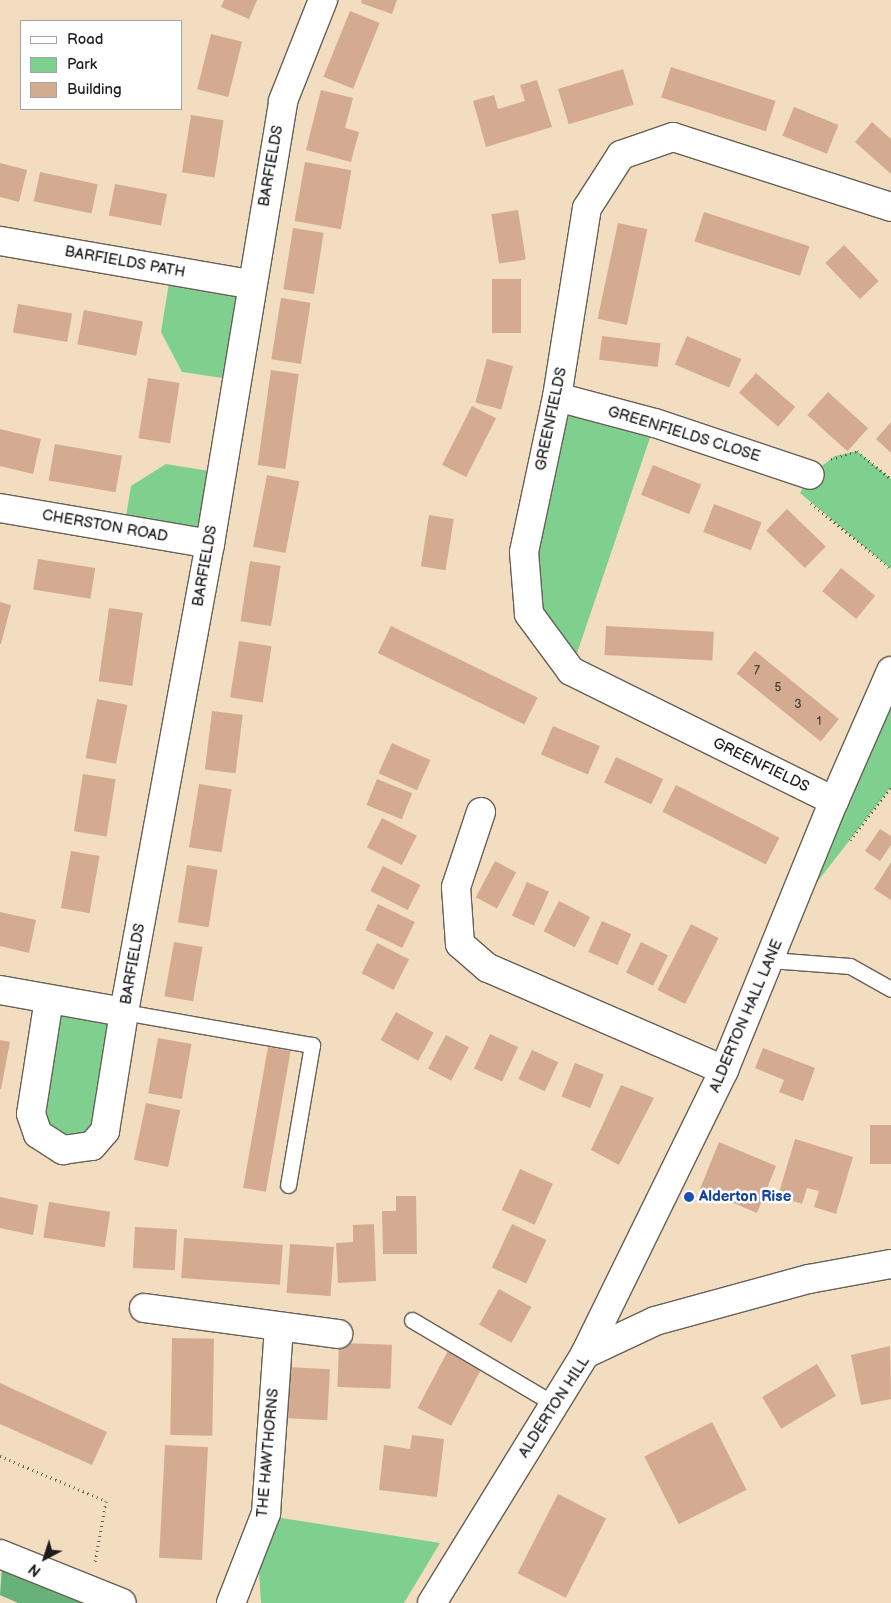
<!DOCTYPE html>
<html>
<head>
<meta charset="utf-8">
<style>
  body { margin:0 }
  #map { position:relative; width:891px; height:1603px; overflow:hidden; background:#f2ddc0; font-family:"Balsamiq Sans",sans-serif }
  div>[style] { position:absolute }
  .green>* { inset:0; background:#7fcf8f }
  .forest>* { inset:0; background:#67b27a }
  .building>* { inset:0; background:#d4ab90; transform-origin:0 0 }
  .path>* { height:3px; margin-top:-1.5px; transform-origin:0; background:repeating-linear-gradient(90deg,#676055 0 1px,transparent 0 5px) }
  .roads { filter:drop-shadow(1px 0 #676055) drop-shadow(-1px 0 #676055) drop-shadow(0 1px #676055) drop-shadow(0 -1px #676055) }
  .service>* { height:15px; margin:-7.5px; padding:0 7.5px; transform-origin:7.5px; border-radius:7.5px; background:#fff }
  .minor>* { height:28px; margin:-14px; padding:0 14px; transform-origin:14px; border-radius:14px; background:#fff }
  .tertiary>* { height:28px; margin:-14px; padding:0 14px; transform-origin:14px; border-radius:14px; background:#fff }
  .dots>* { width:14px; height:14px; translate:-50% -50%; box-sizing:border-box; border:2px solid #fff; border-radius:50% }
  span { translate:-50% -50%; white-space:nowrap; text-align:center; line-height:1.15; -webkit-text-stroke:5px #fff; paint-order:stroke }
  .number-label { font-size:12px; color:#4a4039 }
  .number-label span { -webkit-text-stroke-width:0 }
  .street-label { font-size:15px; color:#1c1c1c }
  .transit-label { font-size:15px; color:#164399; font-weight:700 }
  .left { translate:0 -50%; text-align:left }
  .legend { position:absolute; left:20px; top:20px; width:162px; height:90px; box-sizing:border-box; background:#fff; border:1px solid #a4a4a4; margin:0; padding:6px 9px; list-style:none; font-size:15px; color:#1c1c1c }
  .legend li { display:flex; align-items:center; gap:10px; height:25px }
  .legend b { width:25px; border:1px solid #a4a4a4 }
  .north { position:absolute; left:20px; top:1533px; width:50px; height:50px; -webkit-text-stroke:4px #fff; paint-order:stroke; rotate:220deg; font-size:14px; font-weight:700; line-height:20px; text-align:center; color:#1c1c1c }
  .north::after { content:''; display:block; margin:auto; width:18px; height:22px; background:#1c1c1c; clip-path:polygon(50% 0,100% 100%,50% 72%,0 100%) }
</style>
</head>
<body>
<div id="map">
  <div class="green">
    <div style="clip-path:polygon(171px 270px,250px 284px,236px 380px,182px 372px,161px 332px)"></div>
    <div style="clip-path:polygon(557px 397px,655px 423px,571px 671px,529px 614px)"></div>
    <div style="clip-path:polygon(857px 451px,891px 479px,891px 569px,800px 493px,810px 475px,835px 456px)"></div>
    <div style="clip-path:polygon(166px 464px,221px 473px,210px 544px,124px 529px,131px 486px)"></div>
    <div style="clip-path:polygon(891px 671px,891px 787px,786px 922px)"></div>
    <div style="clip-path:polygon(49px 999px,124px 1012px,92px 1146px,38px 1134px)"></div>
    <div style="clip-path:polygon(275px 1517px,440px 1543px,404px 1603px,261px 1603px,259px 1570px)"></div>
  </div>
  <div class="forest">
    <div style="clip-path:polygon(2px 1566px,83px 1603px,18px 1603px,0 1595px)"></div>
  </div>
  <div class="building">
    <div style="clip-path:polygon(224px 0,257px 0,249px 19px,221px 7px)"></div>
    <div style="clip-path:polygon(362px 0,397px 0,392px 14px,361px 3px)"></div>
    <div style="left:350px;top:11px;width:32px;height:71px;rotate:22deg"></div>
    <div style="left:211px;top:34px;width:32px;height:57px;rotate:14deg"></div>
    <div style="left:671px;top:67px;width:110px;height:32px;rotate:18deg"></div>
    <div style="left:623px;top:69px;width:37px;height:68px;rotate:73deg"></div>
    <div style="clip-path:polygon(537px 80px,552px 127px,486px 147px,473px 101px,494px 95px,498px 109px,525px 101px,520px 85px)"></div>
    <div style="clip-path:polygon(321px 90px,353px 98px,345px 128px,359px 132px,351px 162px,306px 150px)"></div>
    <div style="left:794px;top:107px;width:48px;height:31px;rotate:22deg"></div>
    <div style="left:191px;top:115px;width:33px;height:58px;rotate:9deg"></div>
    <div style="clip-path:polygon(872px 122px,891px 139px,891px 174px,855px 142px)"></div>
    <div style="left:305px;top:162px;width:47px;height:60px;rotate:10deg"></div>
    <div style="clip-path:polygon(0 163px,27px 170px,19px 202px,0 197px)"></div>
    <div style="left:40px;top:172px;width:59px;height:30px;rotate:12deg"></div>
    <div style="left:115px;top:184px;width:53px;height:32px;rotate:11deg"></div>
    <div style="left:518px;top:210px;width:50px;height:27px;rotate:81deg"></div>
    <div style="left:704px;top:212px;width:111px;height:31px;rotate:18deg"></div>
    <div style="left:618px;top:223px;width:30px;height:98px;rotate:12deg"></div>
    <div style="left:293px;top:228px;width:31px;height:62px;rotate:9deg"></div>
    <div style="left:844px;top:245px;width:50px;height:26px;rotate:46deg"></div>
    <div style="left:521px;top:279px;width:54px;height:29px;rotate:90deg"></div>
    <div style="left:281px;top:298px;width:30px;height:62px;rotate:9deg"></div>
    <div style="left:18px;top:304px;width:55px;height:29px;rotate:10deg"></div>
    <div style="left:84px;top:310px;width:60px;height:35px;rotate:11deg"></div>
    <div style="left:602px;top:336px;width:59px;height:24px;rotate:7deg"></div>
    <div style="left:687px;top:336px;width:59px;height:31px;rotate:23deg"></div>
    <div style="left:487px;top:359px;width:27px;height:45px;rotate:15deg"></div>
    <div style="left:271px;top:370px;width:28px;height:96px;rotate:8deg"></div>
    <div style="left:756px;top:373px;width:52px;height:26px;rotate:41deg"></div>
    <div style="left:148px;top:378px;width:32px;height:61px;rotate:9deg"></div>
    <div style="left:828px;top:392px;width:54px;height:31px;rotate:42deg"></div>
    <div style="left:472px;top:406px;width:27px;height:66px;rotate:27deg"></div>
    <div style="clip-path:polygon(891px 422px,891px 453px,876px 439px)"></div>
    <div style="clip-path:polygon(0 429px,41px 439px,33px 474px,0 466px)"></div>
    <div style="left:55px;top:444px;width:68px;height:37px;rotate:10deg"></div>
    <div style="left:653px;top:465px;width:52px;height:32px;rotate:22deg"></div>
    <div style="left:267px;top:475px;width:33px;height:73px;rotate:11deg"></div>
    <div style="left:714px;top:504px;width:51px;height:30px;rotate:21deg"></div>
    <div style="left:787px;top:509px;width:54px;height:30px;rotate:44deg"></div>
    <div style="left:429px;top:515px;width:25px;height:52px;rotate:9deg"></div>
    <div style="left:38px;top:559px;width:58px;height:31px;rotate:9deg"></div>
    <div style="left:250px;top:561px;width:31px;height:61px;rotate:9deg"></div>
    <div style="left:841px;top:568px;width:44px;height:30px;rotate:39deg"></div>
    <div style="clip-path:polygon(0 602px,11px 605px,1px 644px,0 644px)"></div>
    <div style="left:109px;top:608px;width:34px;height:74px;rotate:8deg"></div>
    <div style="left:391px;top:626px;width:163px;height:30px;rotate:26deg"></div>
    <div style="left:606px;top:626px;width:108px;height:29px;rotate:3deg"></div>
    <div style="left:239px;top:641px;width:33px;height:57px;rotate:9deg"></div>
    <div style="left:755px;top:651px;width:108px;height:29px;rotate:39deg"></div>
    <div style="left:97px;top:699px;width:31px;height:60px;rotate:11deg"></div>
    <div style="left:212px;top:711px;width:31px;height:59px;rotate:7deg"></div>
    <div style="left:553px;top:726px;width:51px;height:31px;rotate:23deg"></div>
    <div style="left:392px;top:743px;width:42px;height:33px;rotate:24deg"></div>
    <div style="left:616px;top:757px;width:52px;height:28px;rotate:25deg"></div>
    <div style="left:83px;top:774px;width:33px;height:58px;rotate:9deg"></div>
    <div style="left:377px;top:779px;width:38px;height:28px;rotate:22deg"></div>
    <div style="left:199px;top:784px;width:33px;height:64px;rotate:9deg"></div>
    <div style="left:676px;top:785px;width:116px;height:30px;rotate:27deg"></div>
    <div style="left:382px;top:818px;width:39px;height:33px;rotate:27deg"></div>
    <div style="clip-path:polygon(880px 829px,891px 836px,891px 845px,880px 861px,865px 851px)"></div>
    <div style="left:71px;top:851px;width:29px;height:58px;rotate:10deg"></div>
    <div style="left:495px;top:861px;width:24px;height:41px;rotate:28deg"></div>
    <div style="clip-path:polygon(891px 862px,891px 900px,874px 889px)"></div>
    <div style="left:187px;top:865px;width:31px;height:58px;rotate:9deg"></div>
    <div style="left:383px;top:866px;width:42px;height:28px;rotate:27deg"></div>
    <div style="left:527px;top:882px;width:24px;height:37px;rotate:24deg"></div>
    <div style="left:559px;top:901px;width:35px;height:34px;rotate:27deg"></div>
    <div style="left:378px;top:904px;width:41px;height:29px;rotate:26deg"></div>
    <div style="clip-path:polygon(0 912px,36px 920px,29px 953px,0 946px)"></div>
    <div style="left:602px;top:921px;width:32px;height:34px;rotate:24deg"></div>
    <div style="left:691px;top:924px;width:31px;height:74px;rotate:27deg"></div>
    <div style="left:174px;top:942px;width:29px;height:55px;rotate:10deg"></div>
    <div style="left:641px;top:942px;width:30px;height:34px;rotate:26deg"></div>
    <div style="left:377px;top:943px;width:36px;height:34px;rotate:27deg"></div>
    <div style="left:396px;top:1012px;width:43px;height:32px;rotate:29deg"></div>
    <div style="left:490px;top:1034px;width:31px;height:38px;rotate:25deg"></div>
    <div style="left:446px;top:1035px;width:26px;height:38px;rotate:28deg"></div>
    <div style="left:158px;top:1038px;width:34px;height:56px;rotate:10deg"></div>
    <div style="clip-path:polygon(0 1040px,10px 1042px,1px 1089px,0 1089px)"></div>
    <div style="left:268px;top:1047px;width:23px;height:143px;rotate:10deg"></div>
    <div style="clip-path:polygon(763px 1048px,815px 1068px,803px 1101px,779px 1092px,784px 1080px,755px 1068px)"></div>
    <div style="left:532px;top:1050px;width:29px;height:32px;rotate:25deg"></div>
    <div style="left:575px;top:1063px;width:31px;height:36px;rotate:22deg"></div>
    <div style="clip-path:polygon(621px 1085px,654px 1098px,619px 1165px,591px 1150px)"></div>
    <div style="left:146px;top:1103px;width:35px;height:58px;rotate:12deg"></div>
    <div style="left:891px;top:1125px;width:39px;height:21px;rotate:90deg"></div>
    <div style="clip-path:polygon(795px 1139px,853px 1157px,836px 1214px,814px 1207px,819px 1191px,807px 1188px,802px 1204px,778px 1196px)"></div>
    <div style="clip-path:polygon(719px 1142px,776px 1166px,757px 1213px,731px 1202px,734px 1196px,724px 1192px,721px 1198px,700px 1189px)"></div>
    <div style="left:520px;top:1169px;width:36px;height:45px;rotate:24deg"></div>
    <div style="clip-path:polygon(396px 1196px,416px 1196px,417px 1254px,383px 1254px,382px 1211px,396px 1211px)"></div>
    <div style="clip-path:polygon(0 1197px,38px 1205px,33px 1235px,0 1228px)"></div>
    <div style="left:49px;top:1202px;width:62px;height:36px;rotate:9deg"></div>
    <div style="clip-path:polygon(374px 1224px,376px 1281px,338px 1283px,336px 1243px,353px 1242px,353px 1225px)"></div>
    <div style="left:512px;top:1224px;width:38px;height:48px;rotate:25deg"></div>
    <div style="left:135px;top:1227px;width:42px;height:41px;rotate:3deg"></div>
    <div style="left:184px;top:1238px;width:99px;height:40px;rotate:4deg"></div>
    <div style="left:290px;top:1244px;width:44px;height:49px;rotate:4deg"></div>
    <div style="left:499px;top:1289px;width:37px;height:41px;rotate:29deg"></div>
    <div style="left:172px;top:1338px;width:42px;height:97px;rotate:1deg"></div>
    <div style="left:339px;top:1343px;width:53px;height:44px;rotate:2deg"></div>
    <div style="clip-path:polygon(890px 1346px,891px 1399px,861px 1405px,851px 1355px)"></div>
    <div style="left:450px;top:1347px;width:38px;height:69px;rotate:28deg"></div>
    <div style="left:817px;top:1364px;width:37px;height:64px;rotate:59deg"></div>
    <div style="left:288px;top:1367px;width:42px;height:51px;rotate:3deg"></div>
    <div style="clip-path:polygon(0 1383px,107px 1432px,92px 1465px,0 1424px)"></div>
    <div style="left:712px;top:1422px;width:76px;height:76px;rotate:63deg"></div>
    <div style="clip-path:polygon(412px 1435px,444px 1439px,437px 1497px,379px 1490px,384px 1445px,410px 1449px)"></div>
    <div style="left:165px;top:1445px;width:43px;height:113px;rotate:3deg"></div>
    <div style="left:558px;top:1494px;width:54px;height:89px;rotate:27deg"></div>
  </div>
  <div class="path">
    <div style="left:831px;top:459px;width:27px;rotate:-17deg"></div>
    <div style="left:857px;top:451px;width:44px;rotate:39.5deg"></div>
    <div style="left:811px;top:503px;width:104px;rotate:39.5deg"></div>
    <div style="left:850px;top:840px;width:67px;rotate:-52.3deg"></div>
    <div style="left:0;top:1456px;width:115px;rotate:23deg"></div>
    <div style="left:106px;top:1501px;width:62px;rotate:100.2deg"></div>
  </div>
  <div class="roads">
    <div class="service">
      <div style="left:770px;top:960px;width:80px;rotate:4.3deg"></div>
      <div style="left:850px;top:966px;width:47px;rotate:29.3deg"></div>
      <div style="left:124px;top:1012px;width:191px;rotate:10deg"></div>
      <div style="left:312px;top:1045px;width:142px;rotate:99.7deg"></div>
      <div style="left:412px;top:1320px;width:165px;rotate:30.6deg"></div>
    </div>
    <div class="minor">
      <div style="left:0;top:241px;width:254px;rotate:9.8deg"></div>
      <div style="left:557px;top:397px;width:101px;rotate:14.9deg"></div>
      <div style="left:655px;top:423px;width:163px;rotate:18.5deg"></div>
      <div style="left:0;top:508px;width:213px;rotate:9.7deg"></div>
      <div style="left:834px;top:801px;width:293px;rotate:-153.7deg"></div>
      <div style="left:571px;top:671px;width:71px;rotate:-126.4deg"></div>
      <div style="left:529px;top:614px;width:62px;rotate:-94.6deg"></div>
      <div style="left:524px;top:552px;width:158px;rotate:-78deg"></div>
      <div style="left:557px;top:397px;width:191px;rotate:-81deg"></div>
      <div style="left:587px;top:208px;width:63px;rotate:-57.3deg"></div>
      <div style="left:621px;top:155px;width:55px;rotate:-19.1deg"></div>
      <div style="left:673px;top:137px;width:229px;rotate:17.8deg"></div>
      <div style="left:481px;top:812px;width:79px;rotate:108.4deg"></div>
      <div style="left:456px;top:887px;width:57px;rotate:86deg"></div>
      <div style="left:460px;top:944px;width:37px;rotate:41deg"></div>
      <div style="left:488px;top:968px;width:257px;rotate:23.4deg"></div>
      <div style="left:0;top:990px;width:126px;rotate:10.1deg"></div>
      <div style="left:124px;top:1012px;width:476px;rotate:-79.6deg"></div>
      <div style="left:210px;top:544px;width:449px;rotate:-80.6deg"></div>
      <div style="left:283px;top:101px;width:109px;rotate:-68.4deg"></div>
      <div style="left:49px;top:999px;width:116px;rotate:98.9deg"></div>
      <div style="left:31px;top:1114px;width:21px;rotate:71deg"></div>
      <div style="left:38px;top:1134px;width:30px;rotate:33deg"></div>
      <div style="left:63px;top:1150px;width:29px;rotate:-8deg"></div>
      <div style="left:92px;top:1146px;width:20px;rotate:-49deg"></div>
      <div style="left:105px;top:1131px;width:121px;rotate:-80.9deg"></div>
      <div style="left:144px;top:1308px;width:196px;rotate:7.6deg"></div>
      <div style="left:585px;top:1354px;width:316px;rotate:-63.9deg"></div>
      <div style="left:724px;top:1070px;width:291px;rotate:-67.8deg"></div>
      <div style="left:834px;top:801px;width:142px;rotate:-66.3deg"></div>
      <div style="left:231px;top:1603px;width:97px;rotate:-68.7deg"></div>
      <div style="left:266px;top:1513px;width:186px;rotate:-86deg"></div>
    </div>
    <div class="tertiary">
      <div style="left:0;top:1554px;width:131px;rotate:21.9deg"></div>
      <div style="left:432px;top:1603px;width:292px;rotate:-58.4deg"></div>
      <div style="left:585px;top:1354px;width:77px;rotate:-25.2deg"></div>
      <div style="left:655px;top:1321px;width:160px;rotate:-15.3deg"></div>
      <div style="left:809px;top:1279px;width:83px;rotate:-10.4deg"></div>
    </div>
  </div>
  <div class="dots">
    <div style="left:689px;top:1197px;background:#1a4fb4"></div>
  </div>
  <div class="number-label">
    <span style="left:757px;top:671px">7</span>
    <span style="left:778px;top:688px">5</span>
    <span style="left:798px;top:705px">3</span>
    <span style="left:819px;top:722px">1</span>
  </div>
  <div class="street-label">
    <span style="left:271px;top:166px;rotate:-80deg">BARFIELDS</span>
    <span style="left:125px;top:262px;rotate:10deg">BARFIELDS PATH</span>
    <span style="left:551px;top:419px;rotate:-78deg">GREENFIELDS</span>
    <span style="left:684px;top:434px;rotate:17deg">GREENFIELDS CLOSE</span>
    <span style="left:105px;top:526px;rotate:10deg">CHERSTON ROAD</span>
    <span style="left:205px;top:566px;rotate:-80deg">BARFIELDS</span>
    <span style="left:761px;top:765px;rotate:26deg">GREENFIELDS</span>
    <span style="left:133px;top:964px;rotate:-80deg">BARFIELDS</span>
    <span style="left:746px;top:1016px;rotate:-67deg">ALDERTON HALL LANE</span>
    <span style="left:554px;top:1407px;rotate:-57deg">ALDERTON HILL</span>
    <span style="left:268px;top:1453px;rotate:-85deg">THE HAWTHORNS</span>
  </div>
  <div class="transit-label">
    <span class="left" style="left:699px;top:1197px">Alderton Rise</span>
  </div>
  <ul class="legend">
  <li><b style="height:6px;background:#fff"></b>Road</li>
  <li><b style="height:14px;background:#7fcf8f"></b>Park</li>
  <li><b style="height:14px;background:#d4ab90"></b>Building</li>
  </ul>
  <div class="north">N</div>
</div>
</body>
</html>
